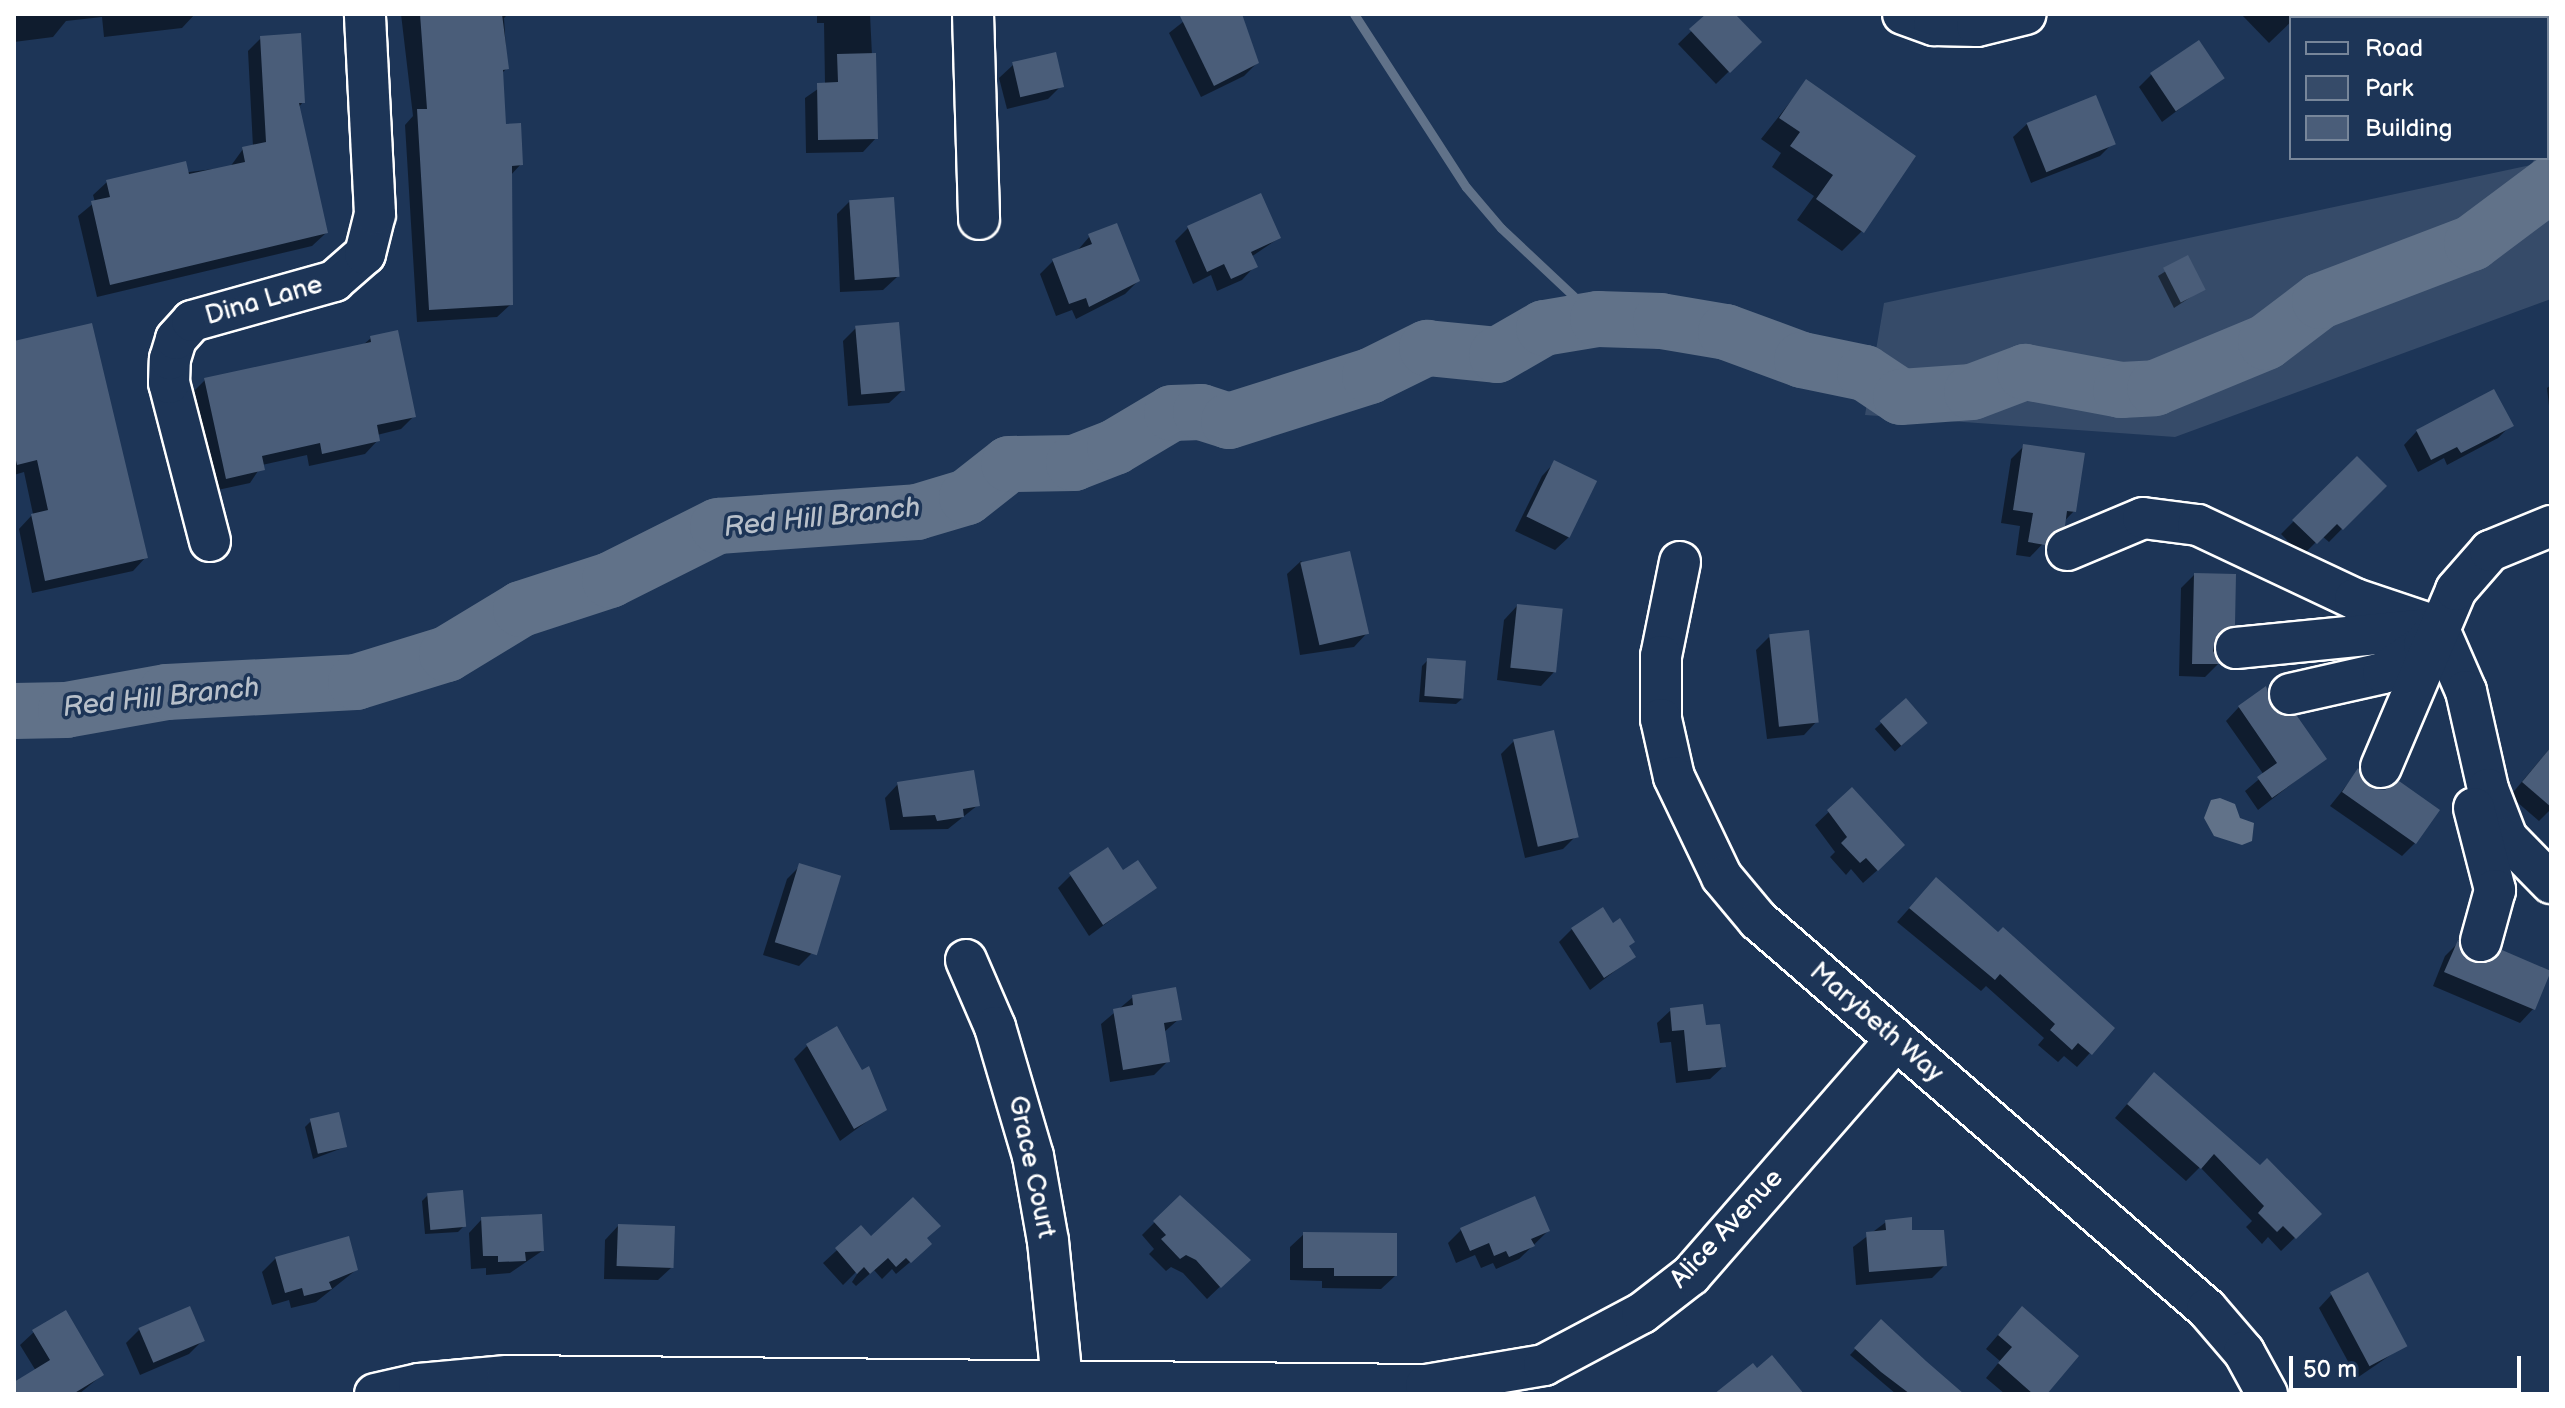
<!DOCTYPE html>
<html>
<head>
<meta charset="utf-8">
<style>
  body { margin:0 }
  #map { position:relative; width:2565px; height:1408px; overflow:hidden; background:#1d3557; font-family:"Balsamiq Sans",sans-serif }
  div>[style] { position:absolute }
  .green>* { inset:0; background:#364b69 }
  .water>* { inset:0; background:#617289 }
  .shadow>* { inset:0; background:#0007; transform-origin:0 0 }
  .stream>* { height:9px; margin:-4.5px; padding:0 4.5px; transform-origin:4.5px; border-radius:4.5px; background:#617289 }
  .river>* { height:56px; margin:-28px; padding:0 28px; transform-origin:28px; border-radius:28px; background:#617289 }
  .building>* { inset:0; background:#4a5d79; transform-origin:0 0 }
  .roads { filter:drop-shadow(2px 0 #fff) drop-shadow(-2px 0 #fff) drop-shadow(0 2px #fff) drop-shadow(0 -2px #fff) }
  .minor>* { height:40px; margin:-20px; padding:0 20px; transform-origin:20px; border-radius:20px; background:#1d3557 }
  span { translate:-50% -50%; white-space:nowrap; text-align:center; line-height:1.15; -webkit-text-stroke:7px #1d3557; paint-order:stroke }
  .street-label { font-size:26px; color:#fff }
  .water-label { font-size:28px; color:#b8c0ca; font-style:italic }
  .frame { position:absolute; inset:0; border:16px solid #fff; pointer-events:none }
  .legend { position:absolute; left:2289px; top:16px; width:260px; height:144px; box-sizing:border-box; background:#1d3557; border:2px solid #77869a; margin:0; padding:10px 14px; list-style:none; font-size:24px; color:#fff }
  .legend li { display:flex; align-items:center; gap:16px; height:40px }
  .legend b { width:40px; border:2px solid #77869a }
  .scale { position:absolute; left:2289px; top:1356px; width:232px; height:36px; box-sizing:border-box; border:4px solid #fff; border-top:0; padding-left:10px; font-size:24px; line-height:28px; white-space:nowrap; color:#fff; -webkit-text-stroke:6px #1d3557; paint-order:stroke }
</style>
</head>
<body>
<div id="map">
  <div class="green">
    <div style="clip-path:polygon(2551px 127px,2551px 299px,2175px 437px,1865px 415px,1884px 303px,2531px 165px,2535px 158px,2547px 158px)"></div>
  </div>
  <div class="water">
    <div style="clip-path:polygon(2220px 798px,2235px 804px,2240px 818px,2254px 823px,2252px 841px,2242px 845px,2214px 836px,2204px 818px,2211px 800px)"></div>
  </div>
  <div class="shadow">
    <div style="clip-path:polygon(14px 14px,195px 14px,182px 28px,104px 37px,102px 17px,66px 21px,53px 37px,14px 42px)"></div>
    <div style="clip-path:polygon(401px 14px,508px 14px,504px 18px,507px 68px,501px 74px,504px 126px,521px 164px,510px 176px,511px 304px,497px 317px,417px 322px,405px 125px,413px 116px)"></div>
    <div style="clip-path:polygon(800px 14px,870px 14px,876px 138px,863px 152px,806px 153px,805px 98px,825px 84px,824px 23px,817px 23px,817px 16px)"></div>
    <div style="clip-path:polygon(1193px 14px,1239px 14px,1257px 63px,1244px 76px,1201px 97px,1169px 33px)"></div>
    <div style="clip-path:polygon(1709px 14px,1732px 14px,1759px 42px,1716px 84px,1678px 44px)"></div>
    <div style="clip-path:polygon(2241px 14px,2299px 14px,2269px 43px)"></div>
    <div style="clip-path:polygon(261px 38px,303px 102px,298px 108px,326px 233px,312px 246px,97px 297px,78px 216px,95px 202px,93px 195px,107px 182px,230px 167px,243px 149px,253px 147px,248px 51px)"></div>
    <div style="clip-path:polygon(1013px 65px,1061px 86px,1048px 99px,1007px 109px,999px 78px)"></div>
    <div style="clip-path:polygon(2152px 74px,2222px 77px,2162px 122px,2139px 87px)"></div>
    <div style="clip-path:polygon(1806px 82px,1862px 231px,1842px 251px,1797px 220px,1814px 196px,1772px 167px,1781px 153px,1761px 139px)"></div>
    <div style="clip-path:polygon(2095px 97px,2113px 143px,2100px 156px,2031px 183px,2013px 137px,2027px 124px)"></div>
    <div style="clip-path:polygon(850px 201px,897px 277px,883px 290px,840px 292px,837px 214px)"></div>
    <div style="clip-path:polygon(1188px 228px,1279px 238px,1251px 257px,1255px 266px,1242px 280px,1217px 291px,1211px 275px,1193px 284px,1175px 241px)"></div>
    <div style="clip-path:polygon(1090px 236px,1138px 281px,1125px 294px,1076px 319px,1072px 310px,1056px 316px,1040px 274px,1053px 261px,1077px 251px)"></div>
    <div style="clip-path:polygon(2187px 258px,2203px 289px,2174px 308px,2158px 276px)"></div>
    <div style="clip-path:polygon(856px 328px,903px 390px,889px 403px,848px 406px,843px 341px)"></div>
    <div style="clip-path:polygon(371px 338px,414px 416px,401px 429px,377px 435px,378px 440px,365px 454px,309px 466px,307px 455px,262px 465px,250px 483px,213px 491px,192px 393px,205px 380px,363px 345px)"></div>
    <div style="clip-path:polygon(14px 343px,146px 557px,133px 571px,32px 593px,19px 529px,33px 514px,24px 472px,14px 475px)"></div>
    <div style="clip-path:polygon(2551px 385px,2551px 423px,2547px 388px)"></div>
    <div style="clip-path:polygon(2511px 425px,2498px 438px,2447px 465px,2444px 458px,2418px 472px,2404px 445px,2417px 431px)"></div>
    <div style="clip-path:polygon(2024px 446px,2074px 511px,2030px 557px,2016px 555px,2020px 526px,2001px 523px,2011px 459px)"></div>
    <div style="clip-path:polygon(2357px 458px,2384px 486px,2329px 542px,2322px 536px,2302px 556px,2281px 534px)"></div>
    <div style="clip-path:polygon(1555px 462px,1569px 537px,1555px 550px,1515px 531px,1542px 476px)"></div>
    <div style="clip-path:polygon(1301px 561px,1367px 633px,1354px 647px,1300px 655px,1287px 574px)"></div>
    <div style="clip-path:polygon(2194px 575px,2233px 624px,2212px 643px,2218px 664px,2205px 677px,2179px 676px,2181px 588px)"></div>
    <div style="clip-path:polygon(1517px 606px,1554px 672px,1541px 686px,1497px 680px,1504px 620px)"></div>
    <div style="clip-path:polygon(1769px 637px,1817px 721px,1804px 735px,1767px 739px,1756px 650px)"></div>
    <div style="clip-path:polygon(1428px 660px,1463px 698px,1456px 704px,1419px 702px,1422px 666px)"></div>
    <div style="left:1906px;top:701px;width:30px;height:42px;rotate:48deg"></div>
    <div style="clip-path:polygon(2239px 707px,2271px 711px,2324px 759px,2258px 810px,2245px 791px,2264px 775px,2226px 721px)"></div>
    <div style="clip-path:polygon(1514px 741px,1576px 836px,1563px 849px,1525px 858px,1501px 754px)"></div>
    <div style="clip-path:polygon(2551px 747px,2551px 809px,2539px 821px,2510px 796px)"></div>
    <div style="clip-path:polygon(2358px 771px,2415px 843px,2402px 856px,2330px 806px)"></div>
    <div style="clip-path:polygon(898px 784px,978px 805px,948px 829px,890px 830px,885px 798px)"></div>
    <div style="clip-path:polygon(1852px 790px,1890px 859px,1863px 883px,1851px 869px,1846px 875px,1830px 857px,1835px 852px,1815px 825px)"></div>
    <div style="clip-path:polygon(800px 866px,812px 953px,799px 966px,763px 955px,787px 879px)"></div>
    <div style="clip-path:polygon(1122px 873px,1154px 888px,1089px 936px,1058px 888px,1071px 875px)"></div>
    <div style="clip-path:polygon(1923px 893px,2112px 1029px,2077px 1067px,2064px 1056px,2058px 1062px,2038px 1045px,2044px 1038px,1986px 986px,1981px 991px,1897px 922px)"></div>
    <div style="clip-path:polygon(1572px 929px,1627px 947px,1633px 957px,1590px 990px,1559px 942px)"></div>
    <div style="clip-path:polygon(2457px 944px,2463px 958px,2474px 965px,2549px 972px,2533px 1009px,2520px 1023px,2433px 986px,2445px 956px)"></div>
    <div style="clip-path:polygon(1133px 997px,1179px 1019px,1163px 1033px,1168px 1061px,1154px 1075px,1110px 1082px,1101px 1024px)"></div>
    <div style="clip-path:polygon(1671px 1010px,1704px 1028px,1724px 1066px,1710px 1079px,1676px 1083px,1671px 1042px,1660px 1043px,1657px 1023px)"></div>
    <div style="clip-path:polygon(807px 1046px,884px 1109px,840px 1141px,794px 1059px)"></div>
    <div style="clip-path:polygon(2141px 1088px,2260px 1168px,2319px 1214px,2281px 1251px,2268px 1237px,2262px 1244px,2246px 1227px,2252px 1221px,2200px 1167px,2186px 1181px,2115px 1118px)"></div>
    <div style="clip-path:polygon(311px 1121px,345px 1147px,313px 1159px,305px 1127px)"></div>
    <div style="clip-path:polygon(428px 1195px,464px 1226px,458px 1232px,425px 1234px,422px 1201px)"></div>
    <div style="clip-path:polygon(1180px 1197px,1248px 1260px,1207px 1299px,1183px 1273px,1171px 1267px,1166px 1271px,1149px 1254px,1154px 1249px,1142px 1235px)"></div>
    <div style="clip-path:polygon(482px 1219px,542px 1251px,510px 1273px,486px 1275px,486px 1268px,471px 1269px,469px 1233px)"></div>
    <div style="clip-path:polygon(1886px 1222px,1945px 1265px,1932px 1278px,1856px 1285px,1853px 1247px)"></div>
    <div style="clip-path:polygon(618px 1226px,672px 1267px,658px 1280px,604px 1279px,605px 1240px)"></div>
    <div style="clip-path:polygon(861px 1228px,871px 1239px,925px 1239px,916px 1257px,896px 1274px,892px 1269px,882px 1279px,874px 1270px,856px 1286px,852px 1282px,863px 1265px,843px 1285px,823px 1263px)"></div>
    <div style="clip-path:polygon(1461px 1230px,1548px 1231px,1519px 1259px,1496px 1269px,1493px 1263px,1481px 1268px,1475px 1255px,1456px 1263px,1448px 1243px)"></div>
    <div style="clip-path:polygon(1304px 1234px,1395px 1276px,1381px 1289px,1322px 1288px,1322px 1281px,1290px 1280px,1290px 1247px)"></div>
    <div style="clip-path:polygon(276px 1258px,356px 1270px,316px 1302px,291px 1308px,289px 1300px,272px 1305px,262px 1272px)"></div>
    <div style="clip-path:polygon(2332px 1294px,2405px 1345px,2357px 1378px,2319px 1308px)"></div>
    <div style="clip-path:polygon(1881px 1322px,1951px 1394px,1896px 1394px,1850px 1355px)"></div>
    <div style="clip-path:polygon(2009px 1322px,2044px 1394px,2005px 1394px,1986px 1378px,2000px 1361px,1986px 1349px)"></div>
    <div style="clip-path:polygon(140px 1329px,202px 1341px,189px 1354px,140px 1375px,126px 1343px)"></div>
    <div style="clip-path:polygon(34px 1332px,102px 1375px,79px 1394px,14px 1394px,14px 1384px,36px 1371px,20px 1345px)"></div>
  </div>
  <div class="stream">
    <div style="left:1354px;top:14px;width:206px;rotate:57.1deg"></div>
    <div style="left:1466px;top:187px;width:54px;rotate:49.5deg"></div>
    <div style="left:1501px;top:228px;width:133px;rotate:43.2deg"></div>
  </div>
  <div class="river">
    <div style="left:14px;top:711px;width:52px;rotate:-1.1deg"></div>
    <div style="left:66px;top:710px;width:103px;rotate:-10.1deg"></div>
    <div style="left:167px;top:692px;width:189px;rotate:-3deg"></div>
    <div style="left:356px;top:682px;width:95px;rotate:-17.1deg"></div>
    <div style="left:447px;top:654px;width:87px;rotate:-31.3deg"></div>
    <div style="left:521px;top:609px;width:94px;rotate:-18deg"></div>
    <div style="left:610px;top:580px;width:121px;rotate:-26.6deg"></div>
    <div style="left:718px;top:526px;width:199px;rotate:-4deg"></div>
    <div style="left:917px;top:512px;width:52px;rotate:-16.7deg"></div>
    <div style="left:967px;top:497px;width:53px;rotate:-38.2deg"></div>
    <div style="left:1009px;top:464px;width:65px;rotate:-0.9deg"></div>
    <div style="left:1074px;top:463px;width:44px;rotate:-21.3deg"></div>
    <div style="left:1115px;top:447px;width:66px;rotate:-30.8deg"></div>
    <div style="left:1172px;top:413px;width:29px;rotate:-2deg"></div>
    <div style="left:1201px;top:412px;width:29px;rotate:18deg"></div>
    <div style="left:1229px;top:421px;width:148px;rotate:-17.7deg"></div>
    <div style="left:1370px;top:376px;width:64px;rotate:-26.2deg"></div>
    <div style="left:1427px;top:348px;width:70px;rotate:5.7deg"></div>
    <div style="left:1497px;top:355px;width:54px;rotate:-29.9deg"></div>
    <div style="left:1544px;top:328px;width:55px;rotate:-9.5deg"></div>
    <div style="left:1598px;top:319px;width:63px;rotate:1.8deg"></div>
    <div style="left:1661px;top:321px;width:66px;rotate:9.6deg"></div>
    <div style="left:1726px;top:332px;width:81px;rotate:20.2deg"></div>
    <div style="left:1802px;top:360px;width:64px;rotate:11.7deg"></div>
    <div style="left:1865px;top:373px;width:43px;rotate:33.7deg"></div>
    <div style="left:1901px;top:397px;width:71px;rotate:-4deg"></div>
    <div style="left:1972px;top:392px;width:57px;rotate:-20.7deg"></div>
    <div style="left:2025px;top:372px;width:98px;rotate:10.6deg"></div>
    <div style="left:2121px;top:390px;width:34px;rotate:-3deg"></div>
    <div style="left:2155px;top:388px;width:120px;rotate:-22.5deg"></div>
    <div style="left:2266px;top:342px;width:68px;rotate:-37.2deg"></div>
    <div style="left:2320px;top:301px;width:163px;rotate:-20.9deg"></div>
    <div style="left:2472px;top:243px;width:99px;rotate:-36.8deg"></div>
  </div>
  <div class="building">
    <div style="clip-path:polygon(420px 14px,502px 14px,509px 69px,503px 70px,506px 124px,521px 123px,523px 165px,512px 166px,513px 305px,429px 310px,417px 109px,427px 109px)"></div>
    <div style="clip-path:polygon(1179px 14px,1242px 14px,1259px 63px,1214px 86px)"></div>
    <div style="clip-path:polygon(1706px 14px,1735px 14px,1762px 42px,1730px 73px,1689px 29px)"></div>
    <div style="clip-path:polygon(301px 33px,305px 103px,299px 103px,328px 233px,110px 285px,91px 201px,110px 197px,106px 180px,186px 161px,189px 174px,245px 162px,242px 147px,266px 142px,260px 36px)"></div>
    <div style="left:2199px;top:40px;width:46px;height:59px;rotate:56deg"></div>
    <div style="left:1056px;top:52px;width:36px;height:45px;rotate:77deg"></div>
    <div style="clip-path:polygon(876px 53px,878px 139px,818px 140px,817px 83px,838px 82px,837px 54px)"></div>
    <div style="clip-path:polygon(1806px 79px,1916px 156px,1864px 233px,1816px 199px,1833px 175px,1790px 146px,1800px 132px,1779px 118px)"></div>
    <div style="left:2096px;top:95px;width:53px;height:75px;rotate:68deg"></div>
    <div style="clip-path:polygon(1261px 193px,1281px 238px,1251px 252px,1258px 267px,1231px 279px,1224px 264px,1207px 272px,1187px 226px)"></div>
    <div style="left:894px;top:197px;width:80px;height:45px;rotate:86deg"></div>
    <div style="clip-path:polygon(1117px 223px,1140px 281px,1089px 307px,1086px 298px,1069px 304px,1052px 259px,1092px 244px,1088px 234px)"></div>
    <div style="left:2188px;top:255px;width:39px;height:28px;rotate:63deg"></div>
    <div style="left:899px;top:322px;width:69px;height:44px;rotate:85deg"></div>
    <div style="clip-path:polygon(92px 323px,148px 558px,45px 581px,31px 514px,48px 510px,37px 460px,17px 465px,14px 452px,14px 341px)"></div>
    <div style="clip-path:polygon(398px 330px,416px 417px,377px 425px,380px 441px,322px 454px,320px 443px,262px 456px,265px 470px,226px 479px,204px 378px,371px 342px,370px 336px)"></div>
    <div style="clip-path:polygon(2494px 389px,2514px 426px,2461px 453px,2457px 447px,2431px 460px,2416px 430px)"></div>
    <div style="clip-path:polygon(2023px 444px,2085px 453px,2076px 512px,2067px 511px,2065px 526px,2045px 545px,2028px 542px,2033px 513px,2013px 510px)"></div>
    <div style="clip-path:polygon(2357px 456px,2387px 486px,2343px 530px,2337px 524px,2317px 544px,2292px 520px)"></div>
    <div style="left:1554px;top:460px;width:48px;height:63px;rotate:26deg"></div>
    <div style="left:1350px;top:551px;width:85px;height:51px;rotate:77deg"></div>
    <div style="clip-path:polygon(2194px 573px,2236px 574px,2235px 625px,2215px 639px,2213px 651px,2221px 664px,2192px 664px)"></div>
    <div style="left:1517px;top:604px;width:46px;height:64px;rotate:6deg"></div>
    <div style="left:1809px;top:630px;width:93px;height:40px;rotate:84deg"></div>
    <div style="left:1427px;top:658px;width:39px;height:38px;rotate:4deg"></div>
    <div style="clip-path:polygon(2266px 686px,2273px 709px,2297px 716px,2327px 759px,2272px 798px,2257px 777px,2277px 763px,2238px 706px)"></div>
    <div style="left:1906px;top:698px;width:33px;height:35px;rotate:49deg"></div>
    <div style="left:1554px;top:730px;width:110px;height:42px;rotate:77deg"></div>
    <div style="clip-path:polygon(2551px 747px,2551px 807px,2522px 782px)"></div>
    <div style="clip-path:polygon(2358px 768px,2371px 788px,2385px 790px,2399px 781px,2440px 810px,2416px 844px,2342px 792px)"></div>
    <div style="clip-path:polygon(974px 770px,980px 806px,963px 809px,964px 817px,937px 821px,935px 815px,903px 817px,897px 782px)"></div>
    <div style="clip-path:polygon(1852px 787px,1905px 845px,1878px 871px,1866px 858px,1860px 863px,1841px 843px,1847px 837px,1827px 810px)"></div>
    <div style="clip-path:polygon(1108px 847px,1123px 870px,1138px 860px,1157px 888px,1103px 925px,1069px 873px)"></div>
    <div style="left:799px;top:863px;width:44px;height:83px;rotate:17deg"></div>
    <div style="clip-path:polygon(1936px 877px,1998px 932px,2003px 927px,2115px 1028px,2092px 1055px,2078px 1043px,2072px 1050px,2050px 1030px,2055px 1024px,2000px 974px,1995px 980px,1909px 908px)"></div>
    <div style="clip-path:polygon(1603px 907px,1613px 923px,1620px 918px,1635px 942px,1629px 946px,1636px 957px,1604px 978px,1571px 928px)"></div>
    <div style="clip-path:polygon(2458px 940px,2464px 957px,2474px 963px,2488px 963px,2502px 950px,2551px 971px,2535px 1010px,2444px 972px)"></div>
    <div style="clip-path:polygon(1176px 987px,1182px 1020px,1164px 1023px,1170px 1062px,1123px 1070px,1113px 1009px,1133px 1005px,1132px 995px)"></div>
    <div style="clip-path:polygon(1703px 1004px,1706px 1025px,1720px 1024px,1726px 1067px,1688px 1071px,1684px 1030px,1672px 1031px,1670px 1008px)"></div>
    <div style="clip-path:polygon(837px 1026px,862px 1070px,869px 1066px,887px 1110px,854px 1129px,806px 1044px)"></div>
    <div style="clip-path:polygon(2154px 1072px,2260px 1165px,2267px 1158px,2322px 1214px,2296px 1239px,2283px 1226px,2277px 1232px,2258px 1213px,2264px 1206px,2214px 1154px,2201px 1169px,2127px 1104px)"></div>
    <div style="left:339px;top:1112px;width:36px;height:30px;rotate:77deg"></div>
    <div style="left:463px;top:1190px;width:37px;height:36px;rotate:85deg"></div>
    <div style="clip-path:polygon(1180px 1195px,1251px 1260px,1221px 1288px,1196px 1260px,1186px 1255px,1180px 1259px,1161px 1239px,1166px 1235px,1153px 1221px)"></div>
    <div style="clip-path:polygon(1535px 1196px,1550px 1231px,1531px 1239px,1535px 1246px,1509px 1257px,1506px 1251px,1494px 1256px,1489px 1243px,1470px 1251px,1460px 1228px)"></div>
    <div style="clip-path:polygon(913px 1197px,941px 1226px,927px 1238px,932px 1244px,911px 1263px,906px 1258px,896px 1267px,888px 1258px,870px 1274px,864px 1267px,857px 1274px,835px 1248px,861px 1225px,871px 1236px)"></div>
    <div style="clip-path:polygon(542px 1214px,544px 1251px,525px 1252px,526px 1261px,498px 1262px,498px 1256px,483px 1256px,481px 1217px)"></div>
    <div style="clip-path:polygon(1912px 1217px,1912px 1230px,1944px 1230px,1947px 1266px,1869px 1272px,1866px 1232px,1886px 1230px,1885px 1220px)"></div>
    <div style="left:618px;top:1224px;width:57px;height:42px;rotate:2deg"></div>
    <div style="clip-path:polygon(1303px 1232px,1397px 1233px,1397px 1276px,1334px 1276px,1334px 1268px,1303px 1268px)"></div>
    <div style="clip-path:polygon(349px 1236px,358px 1270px,329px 1282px,332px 1289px,304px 1296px,302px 1288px,285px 1293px,275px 1257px)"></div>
    <div style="left:2368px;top:1272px;width:84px;height:43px;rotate:62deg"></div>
    <div style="left:190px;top:1306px;width:38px;height:56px;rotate:67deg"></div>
    <div style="clip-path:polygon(2022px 1306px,2079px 1356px,2047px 1394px,2033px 1394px,1998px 1363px,2012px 1347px,1998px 1335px)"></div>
    <div style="clip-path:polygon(66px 1310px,104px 1375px,73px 1394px,14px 1394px,14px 1382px,50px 1360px,32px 1330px)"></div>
    <div style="clip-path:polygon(1881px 1319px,1926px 1361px,1964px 1394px,1910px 1394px,1881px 1372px,1854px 1348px)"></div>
    <div style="clip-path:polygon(1772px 1355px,1804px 1394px,1714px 1394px,1753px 1363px,1757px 1368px)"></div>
  </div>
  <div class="roads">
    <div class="minor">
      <div style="left:973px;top:14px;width:205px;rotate:88.3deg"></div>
      <div style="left:1903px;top:14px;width:33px;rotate:20deg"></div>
      <div style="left:1934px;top:25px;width:43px;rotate:1.3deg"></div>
      <div style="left:1977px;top:26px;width:50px;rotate:-13.8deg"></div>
      <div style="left:210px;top:541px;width:163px;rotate:-104.5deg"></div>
      <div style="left:169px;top:383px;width:24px;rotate:-88deg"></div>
      <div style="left:170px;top:359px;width:21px;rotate:-73deg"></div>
      <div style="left:176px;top:339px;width:24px;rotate:-48deg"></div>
      <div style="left:192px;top:321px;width:148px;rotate:-15.7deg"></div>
      <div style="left:334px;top:281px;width:41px;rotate:-41.1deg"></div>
      <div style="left:365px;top:254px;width:41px;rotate:-76deg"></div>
      <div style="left:375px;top:214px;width:200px;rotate:-92.9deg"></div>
      <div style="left:2067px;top:550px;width:82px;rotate:-22.8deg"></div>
      <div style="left:2143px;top:518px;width:55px;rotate:7.3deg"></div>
      <div style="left:2198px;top:525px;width:174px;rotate:25.2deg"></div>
      <div style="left:2355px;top:599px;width:88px;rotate:18.6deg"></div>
      <div style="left:2438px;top:627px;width:70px;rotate:66.4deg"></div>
      <div style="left:2466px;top:691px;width:100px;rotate:77.3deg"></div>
      <div style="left:2488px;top:789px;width:53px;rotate:68.8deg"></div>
      <div style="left:2507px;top:838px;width:63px;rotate:45.6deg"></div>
      <div style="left:1680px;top:562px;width:96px;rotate:101.4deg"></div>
      <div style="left:1661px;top:656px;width:63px;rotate:90deg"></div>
      <div style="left:1661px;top:719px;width:59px;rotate:77.4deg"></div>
      <div style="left:1674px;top:777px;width:111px;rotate:64.4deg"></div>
      <div style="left:1722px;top:877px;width:56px;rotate:50.1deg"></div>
      <div style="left:1758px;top:920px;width:594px;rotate:40.9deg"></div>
      <div style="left:2207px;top:1309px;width:57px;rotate:49.3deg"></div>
      <div style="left:2244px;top:1352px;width:48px;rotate:61.3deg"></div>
      <div style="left:2236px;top:648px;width:191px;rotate:-5.7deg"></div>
      <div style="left:2290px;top:694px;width:95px;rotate:-12.7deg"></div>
      <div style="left:2383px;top:673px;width:50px;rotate:-34.3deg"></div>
      <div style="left:2424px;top:645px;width:23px;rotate:-52deg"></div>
      <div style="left:2381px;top:767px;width:192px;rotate:-67deg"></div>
      <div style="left:2456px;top:590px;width:52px;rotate:-48.9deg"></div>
      <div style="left:2490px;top:551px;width:66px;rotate:-22.3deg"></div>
      <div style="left:2474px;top:808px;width:85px;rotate:75.6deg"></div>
      <div style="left:2495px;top:890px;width:53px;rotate:105.4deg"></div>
      <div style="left:966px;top:960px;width:73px;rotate:66.6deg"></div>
      <div style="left:995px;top:1027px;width:134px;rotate:73.6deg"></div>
      <div style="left:1033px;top:1156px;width:86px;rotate:80deg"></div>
      <div style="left:1048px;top:1241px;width:142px;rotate:84.3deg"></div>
      <div style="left:375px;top:1394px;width:45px;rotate:-12.8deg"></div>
      <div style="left:419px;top:1384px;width:88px;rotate:-5.2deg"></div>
      <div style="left:507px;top:1376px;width:919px;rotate:0.56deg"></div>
      <div style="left:1426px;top:1385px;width:120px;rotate:-9.6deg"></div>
      <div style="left:1544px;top:1365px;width:111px;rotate:-28deg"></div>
      <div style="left:1642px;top:1313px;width:62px;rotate:-37.8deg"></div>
      <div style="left:1691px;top:1275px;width:310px;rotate:-48.9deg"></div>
    </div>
  </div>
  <div class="street-label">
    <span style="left:264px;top:301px;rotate:-16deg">Dina Lane</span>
    <span style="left:1876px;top:1023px;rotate:41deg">Marybeth Way</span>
    <span style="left:1031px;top:1167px;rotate:78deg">Grace Court</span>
    <span style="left:1727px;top:1229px;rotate:-47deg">Alice Avenue</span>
  </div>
  <div class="water-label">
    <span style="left:822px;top:518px;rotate:-6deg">Red Hill Branch</span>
    <span style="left:161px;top:698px;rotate:-6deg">Red Hill Branch</span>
  </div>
  <div class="frame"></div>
  <ul class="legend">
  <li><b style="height:10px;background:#1d3557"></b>Road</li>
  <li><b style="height:22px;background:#364b69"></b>Park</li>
  <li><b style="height:22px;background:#4a5d79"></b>Building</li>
  </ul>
  <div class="scale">50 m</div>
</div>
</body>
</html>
